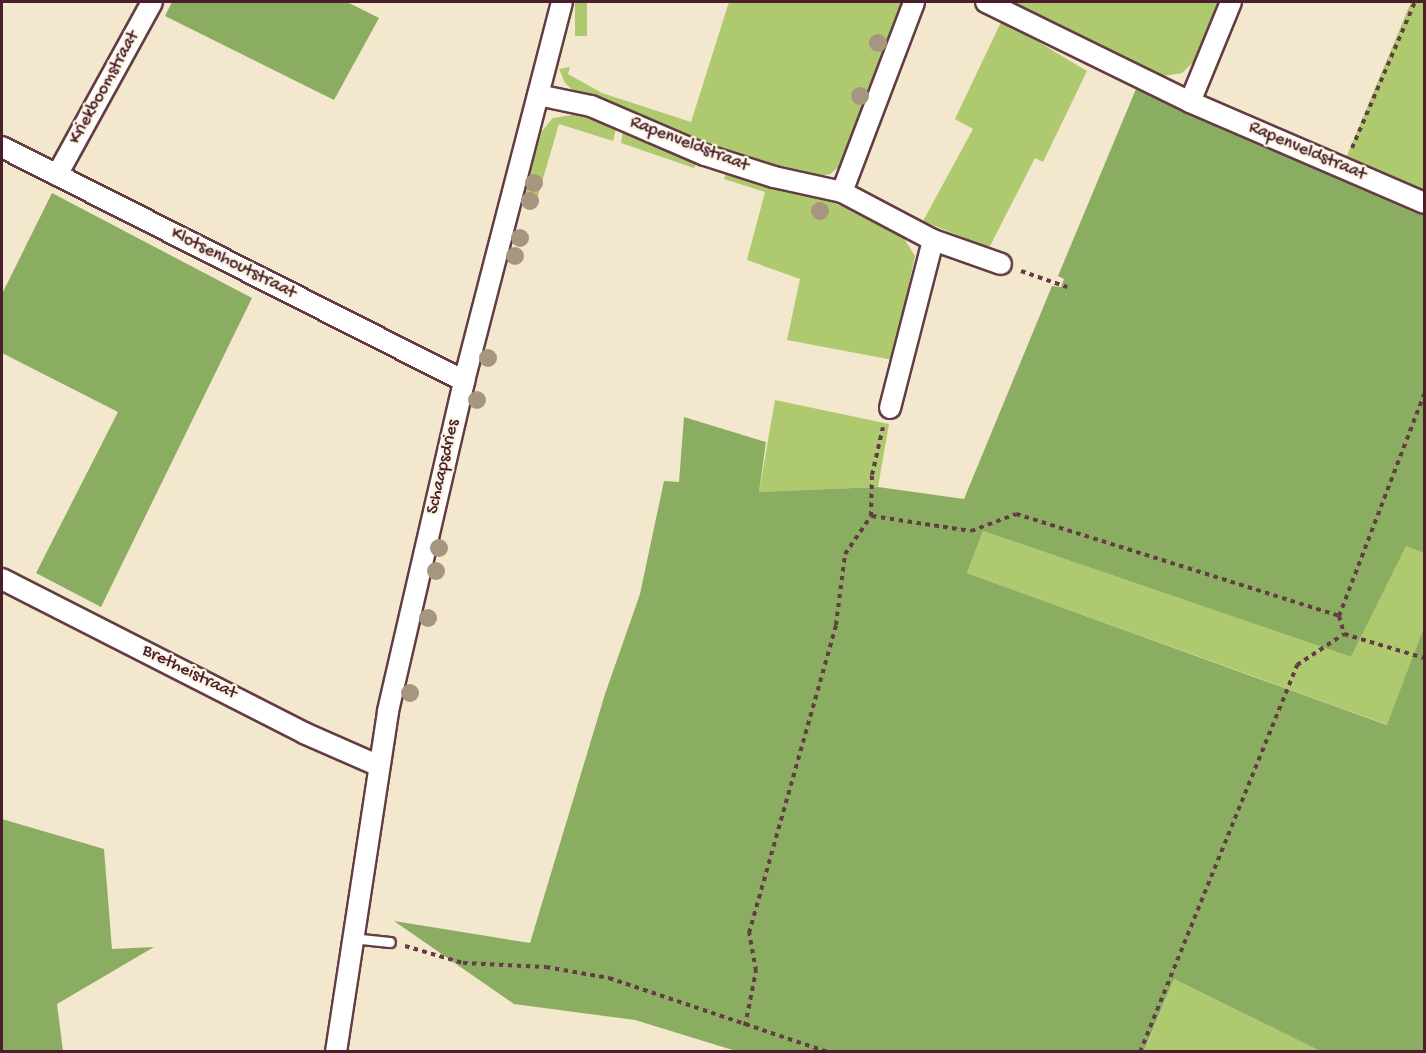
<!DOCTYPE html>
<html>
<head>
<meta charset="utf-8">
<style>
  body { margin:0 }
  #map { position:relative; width:1426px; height:1053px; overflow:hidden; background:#f3e8cd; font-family:"Gochi Hand",sans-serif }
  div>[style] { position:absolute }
  .green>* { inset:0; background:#afc96f; transform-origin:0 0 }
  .forest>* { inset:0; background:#8bad62 }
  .path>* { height:4px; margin-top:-2px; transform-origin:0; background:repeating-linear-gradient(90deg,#633d43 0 4.5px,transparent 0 9px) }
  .roads { filter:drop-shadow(2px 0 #633d43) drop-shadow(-2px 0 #633d43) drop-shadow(0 2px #633d43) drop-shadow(0 -2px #633d43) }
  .service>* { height:9px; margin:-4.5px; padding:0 4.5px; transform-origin:4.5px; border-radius:4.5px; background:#fff }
  .minor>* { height:20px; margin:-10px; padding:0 10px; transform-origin:10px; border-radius:10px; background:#fff }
  .trees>* { width:18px; height:18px; margin:-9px; border-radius:50%; background:#a7967f }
  span { translate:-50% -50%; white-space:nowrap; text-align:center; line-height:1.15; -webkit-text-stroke:4.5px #fcf5e5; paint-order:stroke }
  .street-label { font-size:18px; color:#4a1f2b }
  .frame { position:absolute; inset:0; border:3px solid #4a1f2b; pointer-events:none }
</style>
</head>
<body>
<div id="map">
  <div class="green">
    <div style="left:575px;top:2px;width:12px;height:34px"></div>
    <div style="clip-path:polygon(729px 2px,902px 2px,849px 149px,841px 165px,830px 174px,815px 177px,713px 148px,576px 93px,565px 83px,559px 69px,570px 67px,568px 74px,602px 93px,691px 122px)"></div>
    <div style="clip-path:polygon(1013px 2px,1220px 2px,1197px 59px,1182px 73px,1164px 76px)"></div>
    <div style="clip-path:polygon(1411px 2px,1424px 2px,1424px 191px,1346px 158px)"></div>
    <div style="clip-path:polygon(1002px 20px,1087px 71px,1043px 162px,1035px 158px,990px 246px,984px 246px,923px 221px,973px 129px,955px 119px)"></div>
    <div style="clip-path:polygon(577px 114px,616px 129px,613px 141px,559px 124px,535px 206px,521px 206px,542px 131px,553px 118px)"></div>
    <div style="clip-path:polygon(623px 132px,697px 163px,694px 168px,621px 143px)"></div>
    <div style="clip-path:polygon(726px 173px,827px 200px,899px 230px,915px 256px,893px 360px,787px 340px,800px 279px,747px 260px,765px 192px,724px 179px)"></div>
    <div style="clip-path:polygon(775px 400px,889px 424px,878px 487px,759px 492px)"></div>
    <div style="clip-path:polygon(983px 531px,1351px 657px,1406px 545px,1424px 553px,1424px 627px,1388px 725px,967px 573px)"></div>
    <div style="clip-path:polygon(1174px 979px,1320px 1051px,1144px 1052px)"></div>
  </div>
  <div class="forest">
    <div style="clip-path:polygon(172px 2px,347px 2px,379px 18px,334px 100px,165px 16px)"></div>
    <div style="clip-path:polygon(1136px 89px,1424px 214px,1424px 553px,1406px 546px,1351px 657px,983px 531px,967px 573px,1387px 725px,1424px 627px,1424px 1051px,1320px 1051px,1174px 979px,1144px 1051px,736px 1051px,635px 1020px,514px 1004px,394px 921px,530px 943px,605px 694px,640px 594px,664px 481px,679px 482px,684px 417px,766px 442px,759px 492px,878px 487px,964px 499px,1052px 286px,1061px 287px,1064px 279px,1058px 276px)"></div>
    <div style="clip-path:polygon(52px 193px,252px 298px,101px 607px,36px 573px,118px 412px,2px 353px,2px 294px)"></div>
    <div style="clip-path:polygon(2px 819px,104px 849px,112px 949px,154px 947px,57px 1004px,63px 1051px,2px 1051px)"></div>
  </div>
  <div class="path">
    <div style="left:1352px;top:148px;width:159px;rotate:-66.7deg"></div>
    <div style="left:1021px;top:271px;width:49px;rotate:19.2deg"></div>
    <div style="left:872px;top:516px;width:100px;rotate:8.6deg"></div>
    <div style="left:971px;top:531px;width:48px;rotate:-20.7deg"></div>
    <div style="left:1016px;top:514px;width:339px;rotate:17.5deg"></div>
    <div style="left:1339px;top:616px;width:19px;rotate:74deg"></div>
    <div style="left:1344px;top:634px;width:84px;rotate:16.7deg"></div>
    <div style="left:1339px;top:616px;width:238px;rotate:-69deg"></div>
    <div style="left:405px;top:946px;width:60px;rotate:16.3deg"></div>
    <div style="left:463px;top:963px;width:83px;rotate:2.8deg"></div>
    <div style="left:546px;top:967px;width:64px;rotate:9.9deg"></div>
    <div style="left:609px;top:978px;width:230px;rotate:18.7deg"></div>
    <div style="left:745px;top:1026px;width:56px;rotate:-78.7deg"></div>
    <div style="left:756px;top:971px;width:39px;rotate:-100deg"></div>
    <div style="left:749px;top:933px;width:320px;rotate:-74.2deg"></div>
    <div style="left:836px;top:625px;width:72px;rotate:-82.8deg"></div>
    <div style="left:845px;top:554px;width:46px;rotate:-55.6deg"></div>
    <div style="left:871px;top:516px;width:41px;rotate:-88.6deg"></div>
    <div style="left:872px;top:475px;width:49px;rotate:-77.1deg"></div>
    <div style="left:1140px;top:1052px;width:418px;rotate:-67.9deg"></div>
    <div style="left:1297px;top:665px;width:56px;rotate:-33.4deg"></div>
  </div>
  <div class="roads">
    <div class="service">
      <div style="left:351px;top:938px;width:39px;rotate:6deg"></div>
    </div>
    <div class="minor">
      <div style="left:986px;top:2px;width:227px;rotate:26.1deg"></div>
      <div style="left:1231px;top:2px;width:108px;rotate:112.3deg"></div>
      <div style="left:1190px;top:102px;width:255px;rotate:23.3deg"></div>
      <div style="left:538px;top:95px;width:54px;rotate:11.7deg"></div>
      <div style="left:591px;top:106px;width:124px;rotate:23.3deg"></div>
      <div style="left:705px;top:155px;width:72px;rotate:17.7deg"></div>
      <div style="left:774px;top:177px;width:70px;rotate:12.4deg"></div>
      <div style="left:842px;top:192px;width:103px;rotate:27.8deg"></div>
      <div style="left:2px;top:147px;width:518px;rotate:26.86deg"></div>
      <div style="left:57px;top:175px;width:197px;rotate:-61.2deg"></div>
      <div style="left:842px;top:192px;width:203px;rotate:-69.2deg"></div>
      <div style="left:890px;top:408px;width:173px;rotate:-75.6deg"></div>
      <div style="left:933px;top:240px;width:72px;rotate:19.4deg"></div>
      <div style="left:2px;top:579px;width:339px;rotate:27deg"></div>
      <div style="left:304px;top:733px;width:80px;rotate:23.7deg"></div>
      <div style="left:336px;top:1052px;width:345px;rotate:-81.3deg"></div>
      <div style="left:388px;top:711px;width:339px;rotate:-77deg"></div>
      <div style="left:464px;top:381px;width:391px;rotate:-75.5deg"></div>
    </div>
  </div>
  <div class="trees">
    <div style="left:878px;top:43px"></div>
    <div style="left:860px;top:96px"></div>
    <div style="left:534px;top:183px"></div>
    <div style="left:530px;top:201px"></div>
    <div style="left:820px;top:211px"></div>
    <div style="left:520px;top:238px"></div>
    <div style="left:515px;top:256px"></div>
    <div style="left:488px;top:358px"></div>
    <div style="left:477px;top:400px"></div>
    <div style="left:439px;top:548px"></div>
    <div style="left:436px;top:571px"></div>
    <div style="left:428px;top:618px"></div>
    <div style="left:410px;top:693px"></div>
  </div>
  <div class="street-label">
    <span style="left:105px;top:88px;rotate:-61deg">Kriekboomstraat</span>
    <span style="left:689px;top:145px;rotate:21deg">Rapenveldstraat</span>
    <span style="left:1307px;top:152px;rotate:23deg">Rapenveldstraat</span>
    <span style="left:233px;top:264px;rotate:27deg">Klotsenhoutstraat</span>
    <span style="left:444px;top:467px;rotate:-77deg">Schaapsdries</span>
    <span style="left:189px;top:673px;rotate:26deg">Bretheistraat</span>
  </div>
  <div class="frame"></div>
</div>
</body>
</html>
